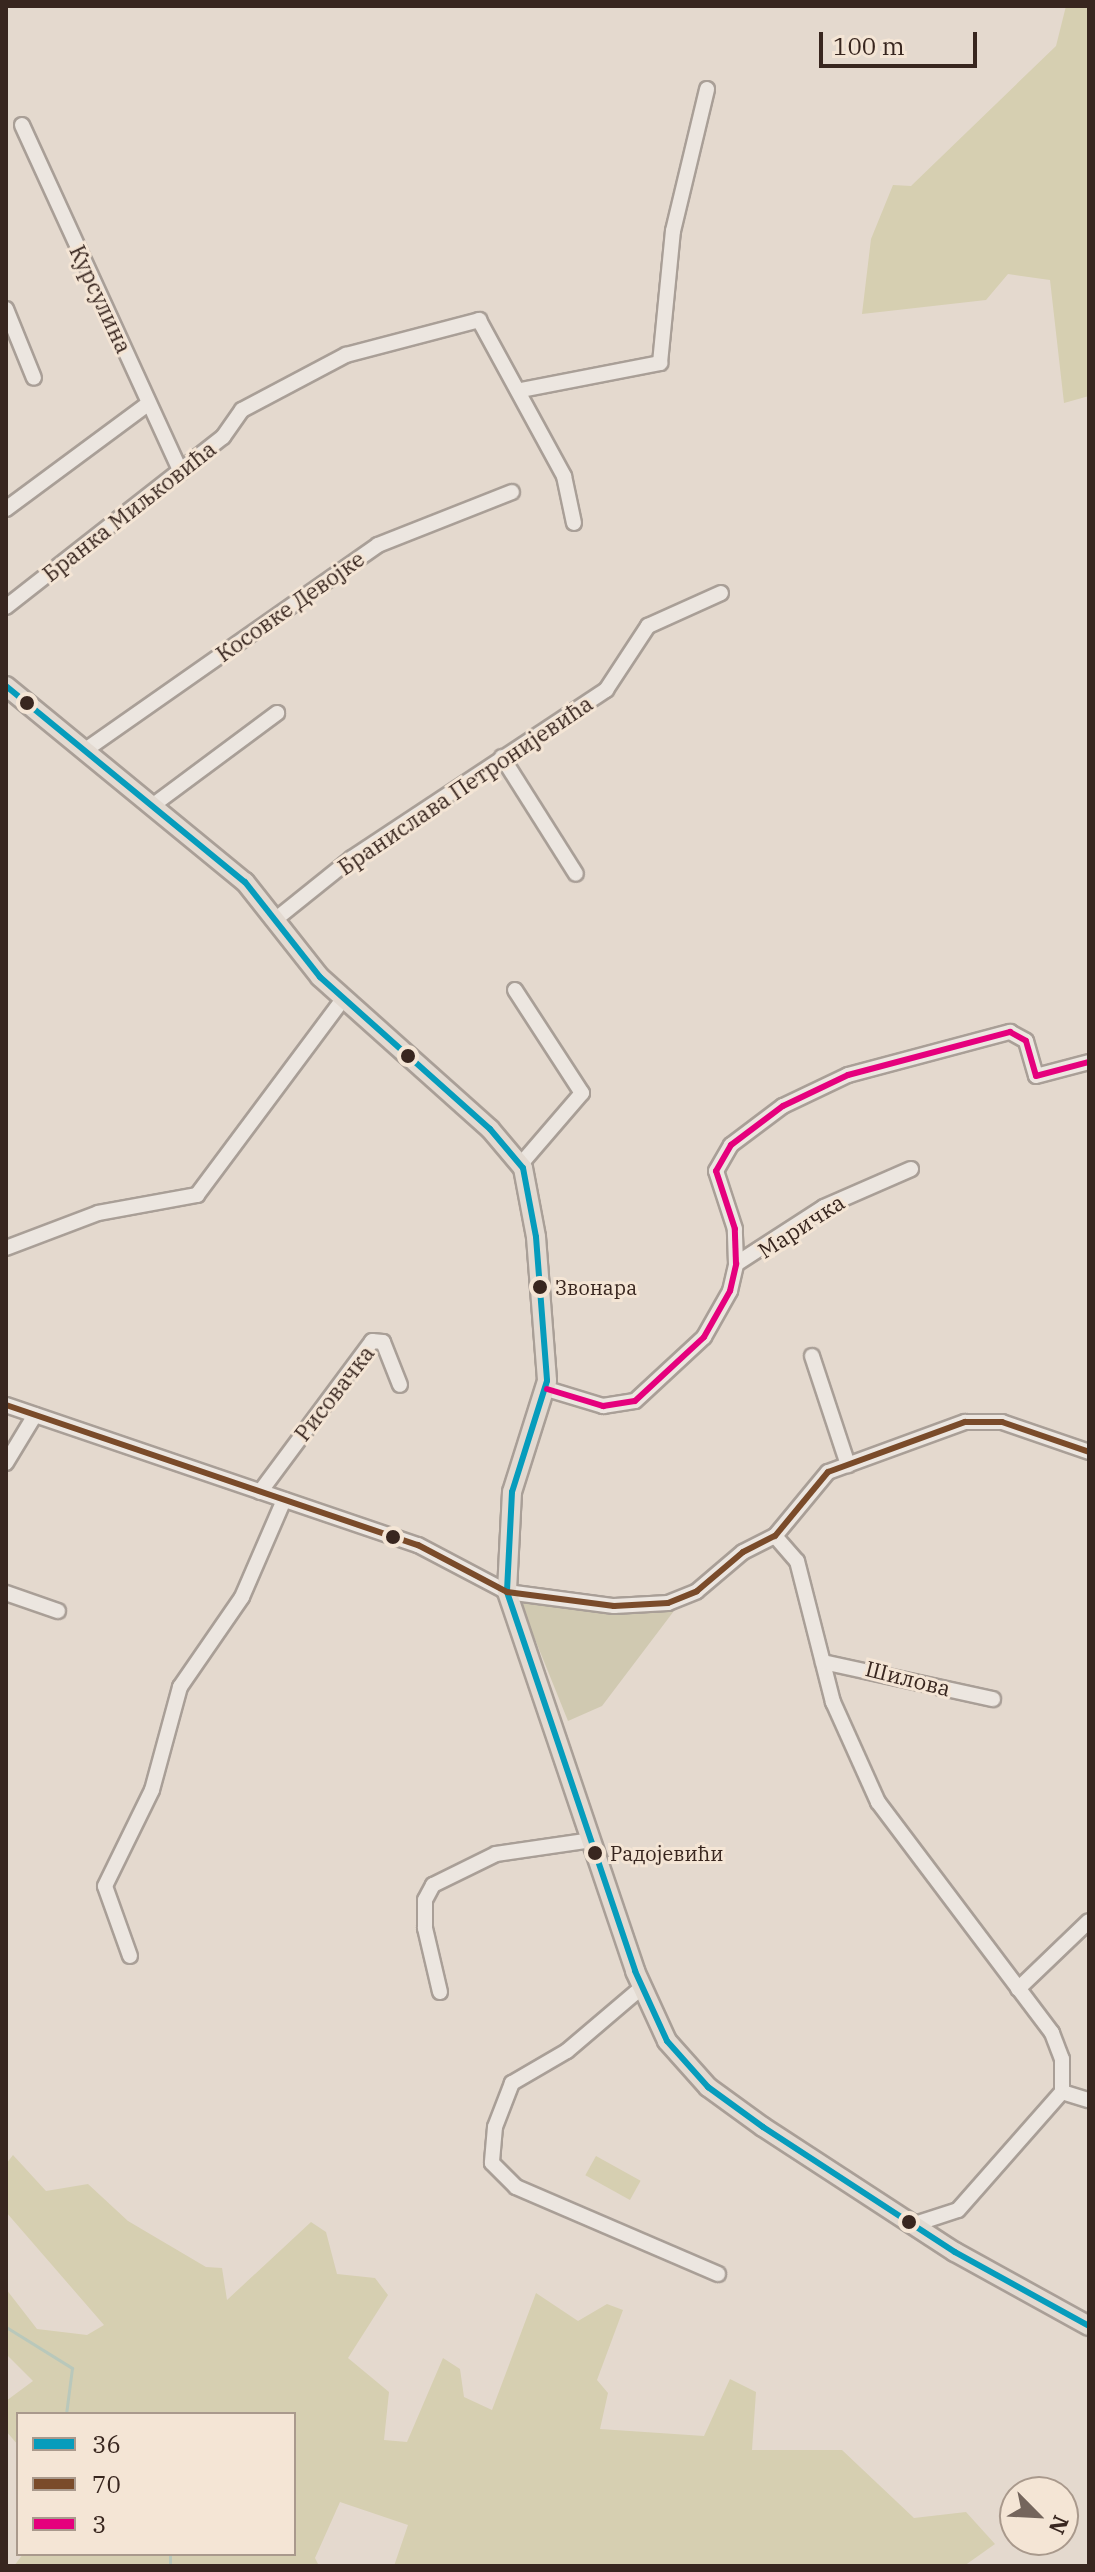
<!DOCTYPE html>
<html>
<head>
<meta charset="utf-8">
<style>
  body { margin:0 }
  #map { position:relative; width:1095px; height:2572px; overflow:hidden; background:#e4d9ce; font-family:"IBM Plex Serif",serif }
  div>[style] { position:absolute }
  .green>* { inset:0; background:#d6cfb1; transform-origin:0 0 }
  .cemetery>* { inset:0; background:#d0c9b1 }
  .stream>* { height:3px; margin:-1.5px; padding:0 1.5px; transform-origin:1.5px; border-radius:1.5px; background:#b9c8bb }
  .roads { filter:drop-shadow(2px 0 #a99f97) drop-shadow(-2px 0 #a99f97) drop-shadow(0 2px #a99f97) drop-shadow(0 -2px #a99f97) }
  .minor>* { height:14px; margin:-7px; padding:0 7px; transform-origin:7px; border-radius:7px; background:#ece6e0 }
  .major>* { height:18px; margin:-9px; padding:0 9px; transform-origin:9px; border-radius:9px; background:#e3dad1 }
  .bus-1>* { height:6px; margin:-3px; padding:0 3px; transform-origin:3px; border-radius:3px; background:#069cbc }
  .bus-2>* { height:6px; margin:-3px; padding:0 3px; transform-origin:3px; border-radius:3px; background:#7a4b2a }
  .bus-3>* { height:6px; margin:-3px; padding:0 3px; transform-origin:3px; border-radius:3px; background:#e5007d }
  .dots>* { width:22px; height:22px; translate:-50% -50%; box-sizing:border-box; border:4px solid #f4e5d5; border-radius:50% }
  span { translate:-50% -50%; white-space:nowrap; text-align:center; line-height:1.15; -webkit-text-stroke:6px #f4e5d5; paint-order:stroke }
  .bus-label { font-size:20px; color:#38261f }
  .left { translate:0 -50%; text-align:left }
  .street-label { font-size:22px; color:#38261f }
  .frame { position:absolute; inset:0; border:8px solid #38261f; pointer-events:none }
  .legend { position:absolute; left:16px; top:2412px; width:280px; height:144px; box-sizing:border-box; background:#f4e5d5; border:2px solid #a9998c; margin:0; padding:10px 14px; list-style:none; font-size:24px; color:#38261f }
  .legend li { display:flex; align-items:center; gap:16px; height:40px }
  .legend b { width:40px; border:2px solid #a9998c }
  .north { position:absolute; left:999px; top:2476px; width:80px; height:80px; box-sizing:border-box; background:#f4e5d5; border:2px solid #a9998c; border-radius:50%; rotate:114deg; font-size:22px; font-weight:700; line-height:32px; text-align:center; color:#38261f }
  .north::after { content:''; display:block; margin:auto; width:28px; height:36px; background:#74655c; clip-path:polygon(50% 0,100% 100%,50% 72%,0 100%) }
  .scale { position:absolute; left:819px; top:32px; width:158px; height:36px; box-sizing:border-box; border:4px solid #38261f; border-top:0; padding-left:10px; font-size:24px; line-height:28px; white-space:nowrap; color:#38261f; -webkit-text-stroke:6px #f4e5d5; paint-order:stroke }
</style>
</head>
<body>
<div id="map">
  <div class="green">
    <div style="clip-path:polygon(1066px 6px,1089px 6px,1089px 396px,1064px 403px,1050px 280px,1008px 274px,986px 300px,862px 314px,871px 239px,893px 185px,911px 186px,1056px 46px)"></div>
    <div style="clip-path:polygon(13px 2155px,46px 2191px,88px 2184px,128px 2221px,206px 2267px,222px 2268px,227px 2300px,311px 2222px,326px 2232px,337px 2274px,375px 2278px,388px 2295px,348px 2358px,389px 2392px,384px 2440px,407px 2442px,443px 2358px,460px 2369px,464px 2397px,492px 2410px,536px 2293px,578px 2321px,607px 2304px,623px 2310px,597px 2380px,608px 2393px,600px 2429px,704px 2436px,730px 2379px,756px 2392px,752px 2450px,842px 2450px,914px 2518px,966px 2512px,995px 2544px,964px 2566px,394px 2566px,408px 2525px,340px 2502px,315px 2558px,319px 2566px,14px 2566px,23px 2554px,294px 2554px,294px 2414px,18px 2414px,18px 2445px,6px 2431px,6px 2401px,33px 2381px,6px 2354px,6px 2289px,37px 2329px,87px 2335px,104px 2325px,6px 2212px,6px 2164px)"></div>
    <div style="left:596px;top:2156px;width:51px;height:22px;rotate:29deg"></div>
  </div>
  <div class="cemetery">
    <div style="clip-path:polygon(518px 1597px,556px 1599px,683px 1599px,602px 1706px,568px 1721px)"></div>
  </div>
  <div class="stream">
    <div style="left:6px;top:2327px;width:78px;rotate:31.8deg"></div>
    <div style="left:72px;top:2368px;width:46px;rotate:97.4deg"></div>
    <div style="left:170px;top:2554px;width:12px;rotate:90deg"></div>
  </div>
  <div class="roads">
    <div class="minor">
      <div style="left:22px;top:125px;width:382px;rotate:65.4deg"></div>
      <div style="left:6px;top:309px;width:74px;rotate:67.9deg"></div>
      <div style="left:521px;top:390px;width:142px;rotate:-11deg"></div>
      <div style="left:660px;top:363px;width:133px;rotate:-84.4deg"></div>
      <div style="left:673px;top:231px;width:146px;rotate:-76.5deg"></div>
      <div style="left:6px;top:509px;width:177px;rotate:-36.5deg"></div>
      <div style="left:6px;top:607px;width:276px;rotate:-38.1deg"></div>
      <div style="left:223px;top:437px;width:33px;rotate:-55deg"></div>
      <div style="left:242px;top:410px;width:118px;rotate:-27.9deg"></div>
      <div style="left:346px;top:355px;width:138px;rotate:-14.7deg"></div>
      <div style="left:479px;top:320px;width:178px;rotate:61.4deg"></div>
      <div style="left:564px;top:476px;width:48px;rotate:78deg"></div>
      <div style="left:84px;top:751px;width:359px;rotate:-35deg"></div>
      <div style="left:378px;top:545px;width:144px;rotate:-21.6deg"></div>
      <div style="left:502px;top:757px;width:138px;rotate:57.7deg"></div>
      <div style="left:152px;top:806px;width:156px;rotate:-36.6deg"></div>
      <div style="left:276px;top:919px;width:97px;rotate:-38.8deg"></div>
      <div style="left:352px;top:858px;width:305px;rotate:-33.5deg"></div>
      <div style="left:606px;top:690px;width:77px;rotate:-56.7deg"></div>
      <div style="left:648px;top:626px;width:80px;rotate:-24.3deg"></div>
      <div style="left:515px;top:990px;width:123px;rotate:57deg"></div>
      <div style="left:582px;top:1093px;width:94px;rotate:130.7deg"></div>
      <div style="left:6px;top:1248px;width:98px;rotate:-20.8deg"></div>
      <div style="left:98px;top:1213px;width:101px;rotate:-10.3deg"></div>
      <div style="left:197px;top:1195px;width:244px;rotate:-53.3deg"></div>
      <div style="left:736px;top:1264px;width:105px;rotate:-32.9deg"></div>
      <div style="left:824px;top:1207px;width:95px;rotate:-23.6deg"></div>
      <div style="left:812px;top:1356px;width:115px;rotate:71.7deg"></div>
      <div style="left:547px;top:1389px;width:59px;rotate:16.9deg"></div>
      <div style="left:603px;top:1406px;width:32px;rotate:-9deg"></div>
      <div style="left:635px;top:1401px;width:94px;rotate:-42.8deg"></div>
      <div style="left:704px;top:1337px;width:53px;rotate:-60.5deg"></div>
      <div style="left:730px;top:1291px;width:28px;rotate:-77deg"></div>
      <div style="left:736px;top:1264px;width:35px;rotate:-92deg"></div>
      <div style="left:735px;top:1229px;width:61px;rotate:-108.1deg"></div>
      <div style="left:716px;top:1171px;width:30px;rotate:-60deg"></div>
      <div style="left:731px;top:1145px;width:65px;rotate:-36.9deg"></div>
      <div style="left:783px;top:1106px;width:72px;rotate:-25.5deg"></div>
      <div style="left:848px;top:1075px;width:168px;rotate:-14.9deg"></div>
      <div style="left:1010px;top:1032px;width:18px;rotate:29deg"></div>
      <div style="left:1026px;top:1041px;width:36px;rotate:74deg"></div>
      <div style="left:1036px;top:1076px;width:55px;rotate:-14.8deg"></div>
      <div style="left:6px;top:1405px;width:435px;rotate:18.8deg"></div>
      <div style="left:418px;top:1545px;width:101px;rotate:27.8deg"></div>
      <div style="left:507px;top:1592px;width:108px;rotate:7.5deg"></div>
      <div style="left:614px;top:1606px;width:54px;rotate:-3.2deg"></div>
      <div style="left:668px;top:1603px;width:31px;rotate:-22deg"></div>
      <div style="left:697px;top:1591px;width:60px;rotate:-40.3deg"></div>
      <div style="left:743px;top:1552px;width:36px;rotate:-27deg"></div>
      <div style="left:775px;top:1536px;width:83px;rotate:-50.4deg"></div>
      <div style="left:828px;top:1472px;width:146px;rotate:-20.1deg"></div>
      <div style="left:965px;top:1422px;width:37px"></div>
      <div style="left:1002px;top:1422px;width:92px;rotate:19deg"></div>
      <div style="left:6px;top:1463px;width:56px;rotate:-58.9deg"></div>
      <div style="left:260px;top:1492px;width:188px;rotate:-53.4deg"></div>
      <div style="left:372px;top:1341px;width:11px;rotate:5deg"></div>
      <div style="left:383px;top:1342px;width:46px;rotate:68.4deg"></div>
      <div style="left:775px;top:1536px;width:33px;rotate:49deg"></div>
      <div style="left:797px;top:1561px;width:146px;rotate:75.7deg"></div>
      <div style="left:833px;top:1702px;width:110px;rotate:65.8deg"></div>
      <div style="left:878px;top:1802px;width:289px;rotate:53deg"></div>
      <div style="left:1052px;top:2033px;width:28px;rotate:69deg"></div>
      <div style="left:1062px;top:2059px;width:33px;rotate:90deg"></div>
      <div style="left:6px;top:1593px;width:55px;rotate:19.1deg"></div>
      <div style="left:823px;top:1662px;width:174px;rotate:12.3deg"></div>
      <div style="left:130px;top:1956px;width:74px;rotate:-109.7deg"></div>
      <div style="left:105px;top:1886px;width:107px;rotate:-63.9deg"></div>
      <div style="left:152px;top:1790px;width:107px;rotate:-74.8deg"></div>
      <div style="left:180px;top:1687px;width:109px;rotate:-55.4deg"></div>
      <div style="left:242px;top:1597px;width:106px;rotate:-66.6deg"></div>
      <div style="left:641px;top:1988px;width:97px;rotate:139.6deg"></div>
      <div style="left:567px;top:2051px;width:64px;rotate:149.8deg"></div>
      <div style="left:512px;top:2083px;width:47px;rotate:111.1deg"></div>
      <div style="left:495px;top:2127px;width:36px;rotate:95deg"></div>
      <div style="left:492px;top:2163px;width:34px;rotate:45deg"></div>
      <div style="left:516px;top:2187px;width:220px;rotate:23.3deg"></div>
      <div style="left:1018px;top:1989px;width:98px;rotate:-43.8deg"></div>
      <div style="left:440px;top:1992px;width:66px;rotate:-103.2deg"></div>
      <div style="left:425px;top:1928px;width:28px;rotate:-90deg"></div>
      <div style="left:425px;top:1900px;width:17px;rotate:-62deg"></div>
      <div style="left:433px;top:1885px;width:70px;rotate:-26.2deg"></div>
      <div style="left:496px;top:1854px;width:97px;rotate:-8.3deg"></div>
      <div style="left:1062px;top:2092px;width:28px;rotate:17deg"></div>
      <div style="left:912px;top:2225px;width:48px;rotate:-18.1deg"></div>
      <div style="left:958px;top:2210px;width:157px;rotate:-48.6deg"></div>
    </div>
    <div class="major">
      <div style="left:6px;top:686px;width:309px;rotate:39.4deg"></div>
      <div style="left:245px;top:882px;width:121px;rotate:51.7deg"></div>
      <div style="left:320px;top:977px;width:228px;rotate:41.8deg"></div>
      <div style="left:490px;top:1129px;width:51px;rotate:49.8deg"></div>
      <div style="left:523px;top:1168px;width:70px;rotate:79.3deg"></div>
      <div style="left:536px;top:1237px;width:144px;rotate:85.6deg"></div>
      <div style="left:547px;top:1381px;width:116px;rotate:107.5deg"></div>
      <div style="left:512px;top:1492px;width:100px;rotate:92.9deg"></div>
      <div style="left:507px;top:1592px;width:400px;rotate:71.3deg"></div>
      <div style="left:635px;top:1971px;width:77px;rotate:65.4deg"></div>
      <div style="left:667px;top:2041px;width:62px;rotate:48.3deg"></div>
      <div style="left:708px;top:2087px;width:68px;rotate:36deg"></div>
      <div style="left:763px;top:2127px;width:229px;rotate:33.1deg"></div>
      <div style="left:955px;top:2252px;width:153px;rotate:28.9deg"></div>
    </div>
  </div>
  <div class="bus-1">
    <div style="left:6px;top:686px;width:309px;rotate:39.4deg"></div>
    <div style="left:245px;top:882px;width:121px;rotate:51.7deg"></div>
    <div style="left:320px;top:977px;width:228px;rotate:41.8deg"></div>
    <div style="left:490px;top:1129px;width:51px;rotate:49.8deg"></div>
    <div style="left:523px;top:1168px;width:70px;rotate:79.3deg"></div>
    <div style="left:536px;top:1237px;width:144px;rotate:85.6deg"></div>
    <div style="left:547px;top:1381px;width:116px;rotate:107.5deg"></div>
    <div style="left:512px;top:1492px;width:100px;rotate:92.9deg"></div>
    <div style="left:507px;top:1592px;width:400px;rotate:71.3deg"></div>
    <div style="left:635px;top:1971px;width:77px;rotate:65.4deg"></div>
    <div style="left:667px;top:2041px;width:62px;rotate:48.3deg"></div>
    <div style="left:708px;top:2087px;width:68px;rotate:36deg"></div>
    <div style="left:763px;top:2127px;width:229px;rotate:33.1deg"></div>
    <div style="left:955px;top:2252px;width:153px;rotate:28.9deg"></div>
  </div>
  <div class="bus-2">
    <div style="left:6px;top:1405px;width:435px;rotate:18.8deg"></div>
    <div style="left:418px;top:1545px;width:101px;rotate:27.8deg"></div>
    <div style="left:507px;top:1592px;width:108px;rotate:7.5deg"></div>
    <div style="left:614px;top:1606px;width:54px;rotate:-3.2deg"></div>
    <div style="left:668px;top:1603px;width:31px;rotate:-22deg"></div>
    <div style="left:697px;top:1591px;width:60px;rotate:-40.3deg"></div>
    <div style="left:743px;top:1552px;width:36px;rotate:-27deg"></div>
    <div style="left:775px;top:1536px;width:83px;rotate:-50.4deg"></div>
    <div style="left:828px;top:1472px;width:146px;rotate:-20.1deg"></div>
    <div style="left:965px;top:1422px;width:37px"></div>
    <div style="left:1002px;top:1422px;width:92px;rotate:19deg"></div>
  </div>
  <div class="bus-3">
    <div style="left:547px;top:1389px;width:59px;rotate:16.9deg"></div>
    <div style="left:603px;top:1406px;width:32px;rotate:-9deg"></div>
    <div style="left:635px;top:1401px;width:94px;rotate:-42.8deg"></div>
    <div style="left:704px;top:1337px;width:53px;rotate:-60.5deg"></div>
    <div style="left:730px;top:1291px;width:28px;rotate:-77deg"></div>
    <div style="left:736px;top:1264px;width:35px;rotate:-92deg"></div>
    <div style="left:735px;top:1229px;width:61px;rotate:-108.1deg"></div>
    <div style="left:716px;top:1171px;width:30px;rotate:-60deg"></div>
    <div style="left:731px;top:1145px;width:65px;rotate:-36.9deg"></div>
    <div style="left:783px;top:1106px;width:72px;rotate:-25.5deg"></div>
    <div style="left:848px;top:1075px;width:168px;rotate:-14.9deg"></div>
    <div style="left:1010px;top:1032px;width:18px;rotate:29deg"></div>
    <div style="left:1026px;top:1041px;width:36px;rotate:74deg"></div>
    <div style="left:1036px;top:1076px;width:55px;rotate:-14.8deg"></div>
  </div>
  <div class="dots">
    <div style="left:27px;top:703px;background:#38261f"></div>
    <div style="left:408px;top:1056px;background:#38261f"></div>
    <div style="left:540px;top:1287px;background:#38261f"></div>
    <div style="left:393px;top:1537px;background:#38261f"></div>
    <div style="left:595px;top:1853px;background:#38261f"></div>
    <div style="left:909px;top:2222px;background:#38261f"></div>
  </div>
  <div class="bus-label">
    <span class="left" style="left:555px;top:1287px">Звонара</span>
    <span class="left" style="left:610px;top:1853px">Радојевићи</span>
  </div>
  <div class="street-label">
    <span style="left:101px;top:299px;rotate:65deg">Курсулина</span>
    <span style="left:129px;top:511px;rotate:-38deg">Бранка Миљковића</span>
    <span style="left:290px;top:606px;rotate:-35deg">Косовке Девојке</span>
    <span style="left:465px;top:785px;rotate:-34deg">Бранислава Петронијевића</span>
    <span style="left:801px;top:1226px;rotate:-33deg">Маричка</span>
    <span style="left:334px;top:1393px;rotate:-52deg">Рисовачка</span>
    <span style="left:908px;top:1678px;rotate:14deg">Шилова</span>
  </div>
  <div class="frame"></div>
  <ul class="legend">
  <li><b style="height:10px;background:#069cbc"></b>36</li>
  <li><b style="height:10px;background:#7a4b2a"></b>70</li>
  <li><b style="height:10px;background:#e5007d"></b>3</li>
  </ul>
  <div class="north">N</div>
  <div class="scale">100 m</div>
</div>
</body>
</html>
